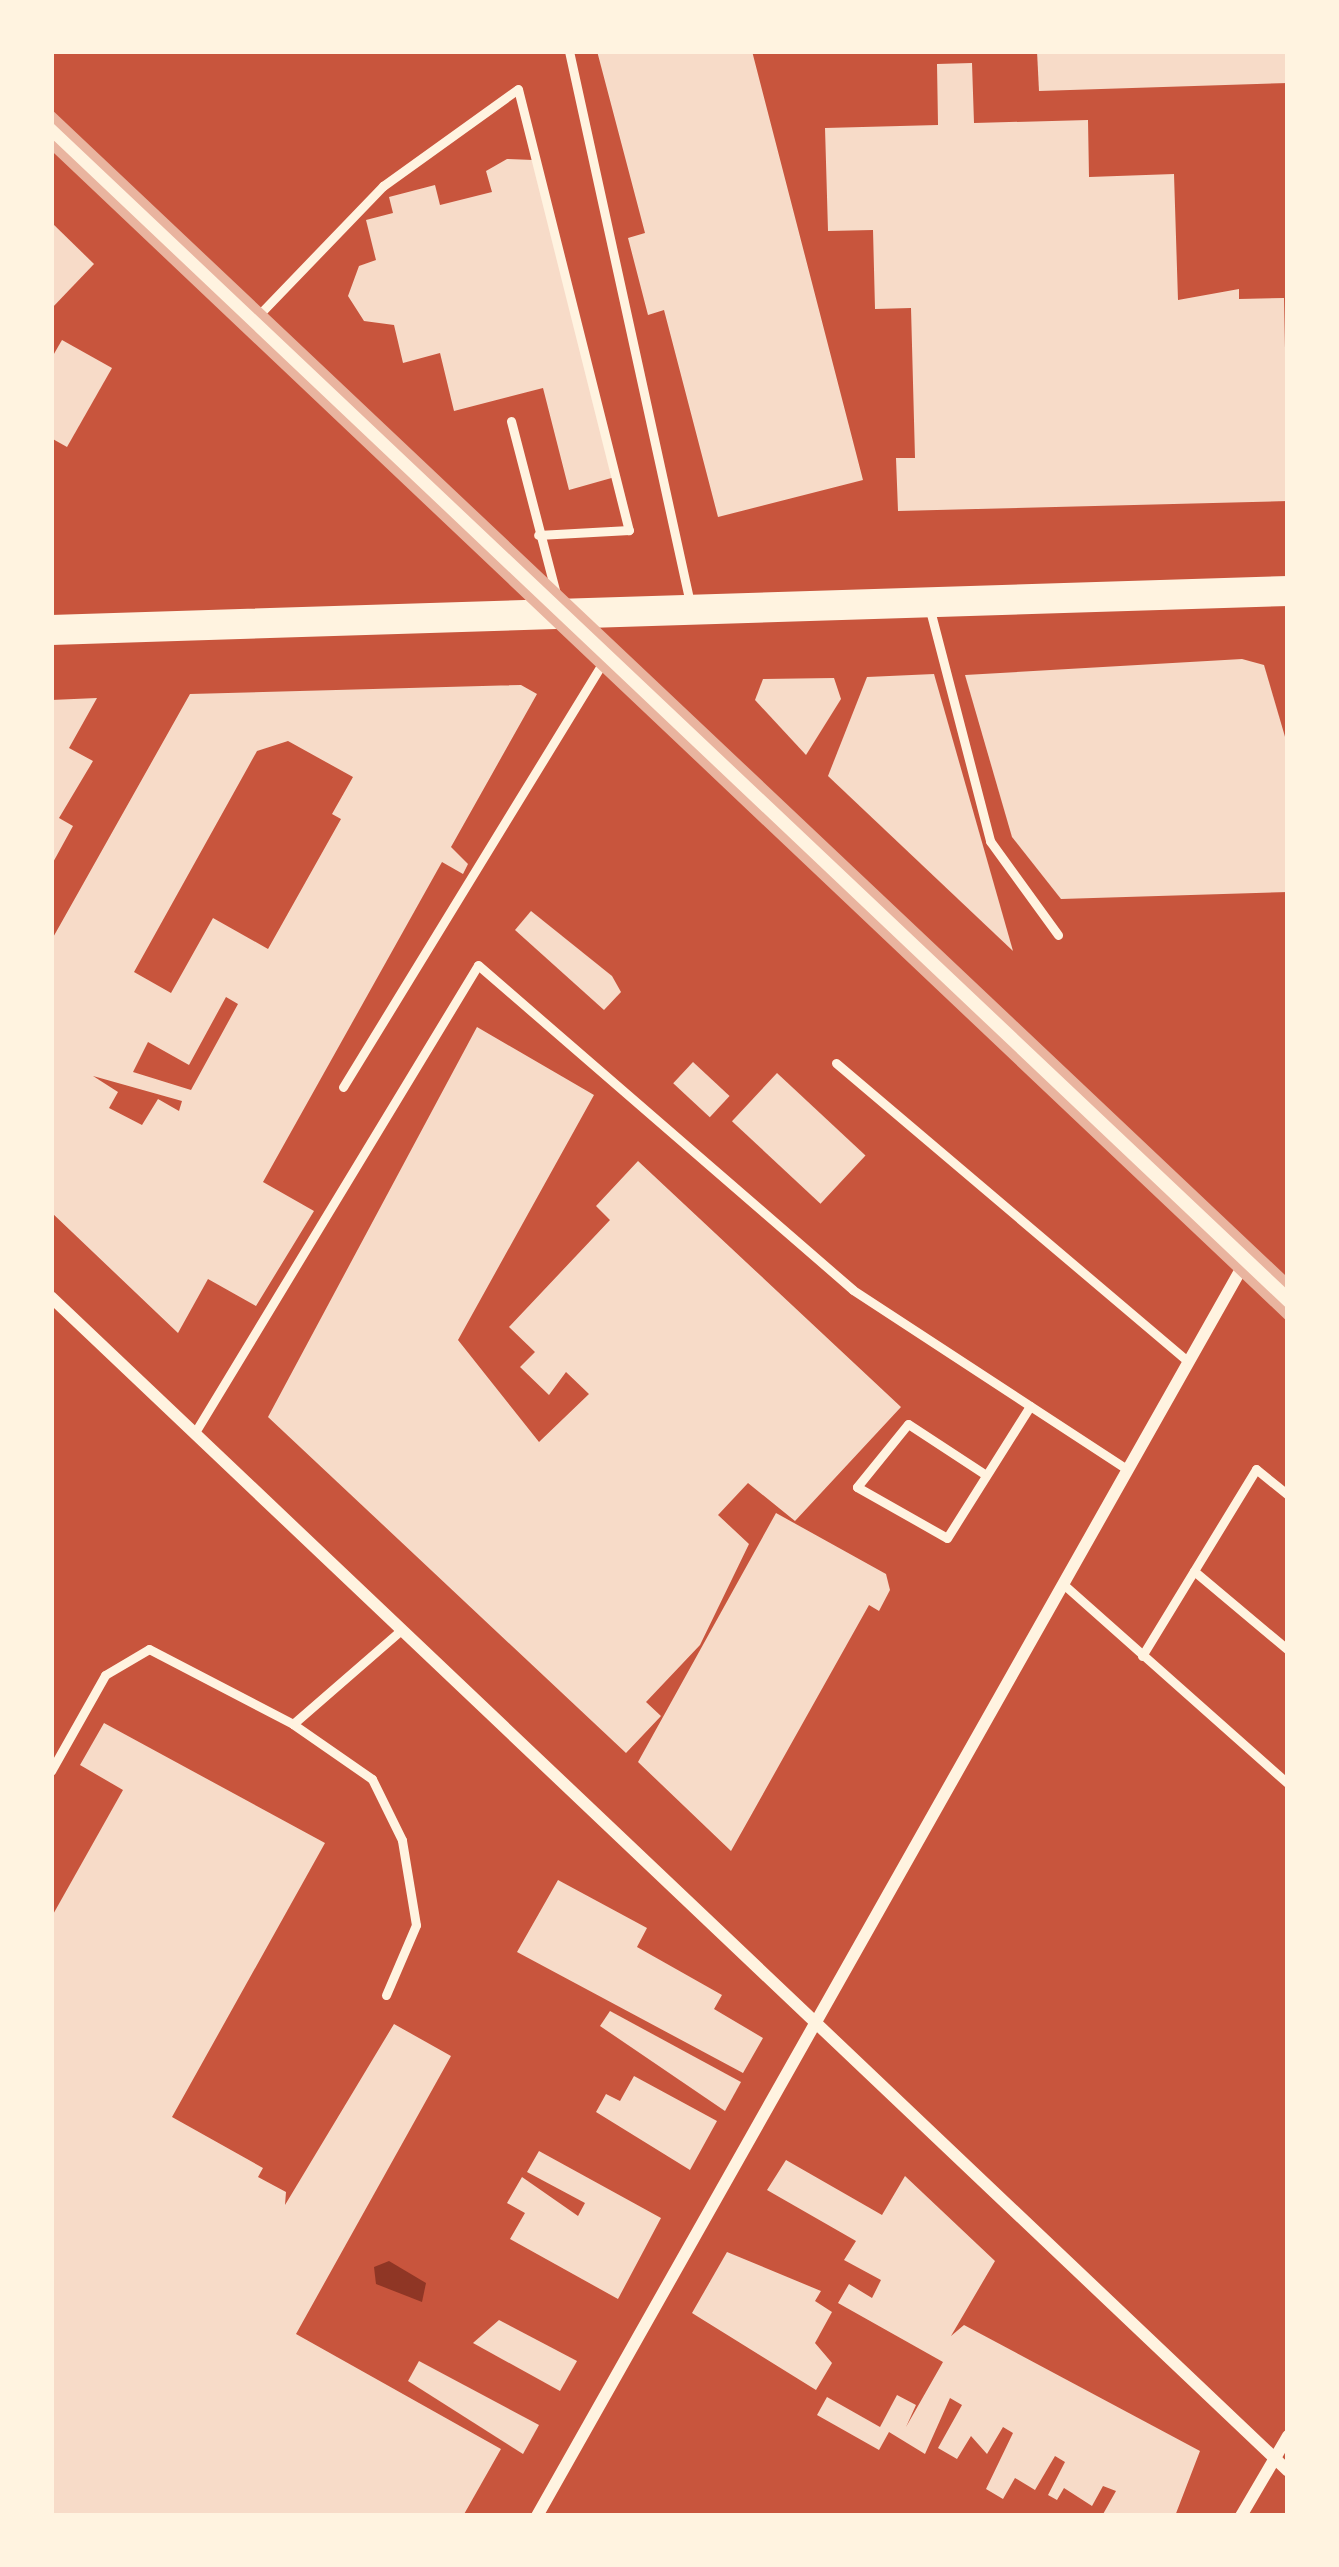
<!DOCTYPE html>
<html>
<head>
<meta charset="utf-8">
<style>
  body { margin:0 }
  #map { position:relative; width:1339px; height:2567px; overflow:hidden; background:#c8553d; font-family:"DejaVu Sans",sans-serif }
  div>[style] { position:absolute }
  .water>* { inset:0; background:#8f3625 }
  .building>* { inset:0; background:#f7dbc8; transform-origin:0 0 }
  .service>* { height:9px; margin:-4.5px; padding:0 4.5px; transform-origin:4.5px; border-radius:4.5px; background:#fff3e0 }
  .minor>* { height:12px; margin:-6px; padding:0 6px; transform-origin:6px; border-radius:6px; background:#fff3e0 }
  .tertiary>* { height:21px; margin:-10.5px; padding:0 10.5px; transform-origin:10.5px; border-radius:10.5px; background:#fff3e0 }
  .primary>* { height:30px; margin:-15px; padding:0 15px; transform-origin:15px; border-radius:15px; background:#fff3e0 }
  .rail>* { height:9px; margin:-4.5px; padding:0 4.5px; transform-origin:4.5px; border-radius:4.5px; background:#e9b49f }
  span { translate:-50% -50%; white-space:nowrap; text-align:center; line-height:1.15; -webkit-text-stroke:9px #fff3e0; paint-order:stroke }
  .frame { position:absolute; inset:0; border:54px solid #fff3e0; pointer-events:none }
</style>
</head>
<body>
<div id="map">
  <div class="water">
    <div style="clip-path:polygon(389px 2261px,426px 2283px,422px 2302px,376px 2284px,374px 2267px)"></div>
  </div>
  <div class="building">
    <div style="clip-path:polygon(597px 51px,752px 51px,863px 480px,718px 517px,664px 310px,648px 315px,628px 238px,645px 233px)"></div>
    <div style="clip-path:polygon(1037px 51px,1288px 51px,1288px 83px,1039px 91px)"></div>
    <div style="clip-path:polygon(972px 63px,974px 123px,1088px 120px,1089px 177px,1174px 174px,1178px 300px,1239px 289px,1239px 299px,1284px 298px,1288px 501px,898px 511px,896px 458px,915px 458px,911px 308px,875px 309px,873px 230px,828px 231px,825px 128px,938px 125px,937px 64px)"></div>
    <div style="clip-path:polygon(507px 159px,533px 160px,615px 477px,569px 490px,543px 388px,454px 411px,440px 353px,403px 363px,394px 325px,364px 321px,348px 296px,359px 266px,376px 260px,366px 220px,393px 213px,389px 197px,435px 185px,440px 205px,492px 192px,486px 171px)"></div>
    <div style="clip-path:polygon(51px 222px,94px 264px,51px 309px)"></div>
    <div style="clip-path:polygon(62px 340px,112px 368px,67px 447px,51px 438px,51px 359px)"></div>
    <div style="clip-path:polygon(1242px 659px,1264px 665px,1288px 747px,1288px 892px,1061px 899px,1012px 837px,965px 675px)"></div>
    <div style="clip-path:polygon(934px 674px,1013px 951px,828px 776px,867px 677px)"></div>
    <div style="clip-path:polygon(834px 678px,841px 699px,806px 755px,755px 700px,763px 679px)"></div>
    <div style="clip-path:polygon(evenodd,521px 685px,537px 694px,451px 847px,468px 864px,463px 874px,442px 862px,263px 1182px,314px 1211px,256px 1306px,208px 1279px,178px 1333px,51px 1212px,51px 941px,190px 694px,521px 685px,288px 741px,353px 777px,332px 814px,341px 819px,268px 949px,213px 918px,171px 993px,134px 972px,257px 751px,288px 741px,521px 685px,226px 997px,238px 1004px,191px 1090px,133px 1072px,148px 1042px,189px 1065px,226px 997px,521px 685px,93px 1076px,182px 1101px,179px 1111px,158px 1099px,142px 1125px,109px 1108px,118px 1092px,93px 1076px)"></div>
    <div style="clip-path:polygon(97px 698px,69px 748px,93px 761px,59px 818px,73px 826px,51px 866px,51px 700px)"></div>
    <div style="clip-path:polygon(531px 911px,612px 976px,621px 992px,604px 1010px,515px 930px)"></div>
    <div style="clip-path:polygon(477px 1027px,594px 1095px,458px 1340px,539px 1442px,589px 1394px,566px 1372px,549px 1395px,520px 1367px,535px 1352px,509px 1327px,610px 1220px,596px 1206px,638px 1161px,901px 1407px,795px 1521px,748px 1483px,718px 1515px,749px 1544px,700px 1645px,646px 1702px,661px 1716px,626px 1753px,268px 1417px)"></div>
    <div style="left:693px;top:1062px;width:50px;height:29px;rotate:43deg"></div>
    <div style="left:777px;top:1073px;width:121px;height:66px;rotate:43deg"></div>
    <div style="clip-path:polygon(776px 1513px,886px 1574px,890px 1590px,879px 1611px,869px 1605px,731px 1851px,638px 1762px)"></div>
    <div style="clip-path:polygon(104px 1723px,325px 1843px,172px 2117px,263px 2168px,258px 2177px,286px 2192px,285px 2205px,394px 2024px,451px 2056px,296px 2334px,501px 2449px,463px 2516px,51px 2516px,51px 1918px,123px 1790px,80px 1765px)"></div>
    <div style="clip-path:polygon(558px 1880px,647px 1928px,637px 1947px,722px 1995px,714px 2009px,763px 2038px,743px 2073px,517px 1952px)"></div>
    <div style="clip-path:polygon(610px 2011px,741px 2082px,725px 2111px,600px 2026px)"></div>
    <div style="clip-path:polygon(634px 2076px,717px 2121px,690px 2170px,596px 2112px,606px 2094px,620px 2101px)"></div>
    <div style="clip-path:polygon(539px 2151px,661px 2218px,618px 2299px,510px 2239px,525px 2213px,507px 2203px,522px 2177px,578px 2216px,585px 2203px,527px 2172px)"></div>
    <div style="clip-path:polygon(786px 2160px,882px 2215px,905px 2176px,995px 2261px,951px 2336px,964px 2325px,1200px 2451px,1175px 2516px,1102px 2516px,1116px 2491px,1103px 2486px,1092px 2506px,1064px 2488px,1057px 2500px,1048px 2495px,1065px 2462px,1055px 2456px,1035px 2490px,1015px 2478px,1003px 2499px,986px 2489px,1013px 2433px,1003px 2427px,987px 2454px,971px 2436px,957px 2459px,938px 2448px,962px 2405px,950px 2398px,925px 2454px,889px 2432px,879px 2450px,817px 2415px,827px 2397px,880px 2427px,897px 2395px,916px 2405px,906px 2427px,943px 2362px,838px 2303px,849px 2284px,872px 2298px,881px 2280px,844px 2260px,856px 2241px,767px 2190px)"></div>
    <div style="clip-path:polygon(727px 2252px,821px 2291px,815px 2301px,832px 2312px,815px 2343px,832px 2363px,816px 2390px,692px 2313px)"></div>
    <div style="clip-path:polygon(499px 2320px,577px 2361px,560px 2391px,473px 2343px)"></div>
    <div style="clip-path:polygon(419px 2361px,539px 2425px,523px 2454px,408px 2381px)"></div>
  </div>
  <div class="service">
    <div style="left:569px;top:51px;width:565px;rotate:77.64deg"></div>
    <div style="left:252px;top:322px;width:189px;rotate:-46.1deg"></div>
    <div style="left:383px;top:186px;width:166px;rotate:-35.7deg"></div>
    <div style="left:518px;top:89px;width:455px;rotate:75.9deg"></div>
    <div style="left:629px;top:530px;width:91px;rotate:176.9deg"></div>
    <div style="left:511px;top:421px;width:187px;rotate:75.4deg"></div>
    <div style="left:930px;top:610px;width:239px;rotate:75.4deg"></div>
    <div style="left:990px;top:841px;width:116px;rotate:54.1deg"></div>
    <div style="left:836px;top:1063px;width:461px;rotate:40.3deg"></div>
    <div style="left:343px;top:1087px;width:502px;rotate:-58.53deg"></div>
    <div style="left:194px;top:1434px;width:548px;rotate:-58.8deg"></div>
    <div style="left:478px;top:965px;width:496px;rotate:40.9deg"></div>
    <div style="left:853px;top:1290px;width:327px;rotate:33.2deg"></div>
    <div style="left:986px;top:1475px;width:93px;rotate:-146.8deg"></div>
    <div style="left:908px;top:1424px;width:81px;rotate:129deg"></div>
    <div style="left:857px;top:1487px;width:103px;rotate:29.5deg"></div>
    <div style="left:947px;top:1538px;width:156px;rotate:-57.8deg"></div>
    <div style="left:1194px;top:1571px;width:123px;rotate:40deg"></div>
    <div style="left:1062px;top:1583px;width:302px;rotate:41.6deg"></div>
    <div style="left:1142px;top:1656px;width:219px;rotate:-58.6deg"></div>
    <div style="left:1256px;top:1469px;width:41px;rotate:39.1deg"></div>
    <div style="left:51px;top:1771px;width:110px;rotate:-60.6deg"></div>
    <div style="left:105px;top:1675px;width:51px;rotate:-30.6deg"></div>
    <div style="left:149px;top:1649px;width:162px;rotate:27.5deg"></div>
    <div style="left:386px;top:1995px;width:76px;rotate:-66.8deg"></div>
    <div style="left:416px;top:1925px;width:86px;rotate:-99.4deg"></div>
    <div style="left:402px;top:1840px;width:68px;rotate:-116.2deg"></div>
    <div style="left:372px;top:1779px;width:96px;rotate:-145.2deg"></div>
    <div style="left:293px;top:1724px;width:142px;rotate:-41deg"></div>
  </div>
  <div class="minor">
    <div style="left:51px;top:1297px;width:1705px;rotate:43.5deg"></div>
    <div style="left:537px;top:2516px;width:1440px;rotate:-60.55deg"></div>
    <div style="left:1241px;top:2516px;width:93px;rotate:-59.6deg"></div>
  </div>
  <div class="tertiary">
    <div style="left:51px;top:129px;width:1705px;rotate:43.5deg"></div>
  </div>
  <div class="primary">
    <div style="left:51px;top:630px;width:1238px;rotate:-1.81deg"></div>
  </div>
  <div class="rail">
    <div style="left:51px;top:115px;width:1702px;rotate:43.38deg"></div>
    <div style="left:51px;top:144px;width:1704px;rotate:43.45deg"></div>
  </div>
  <div class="frame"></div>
</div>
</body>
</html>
